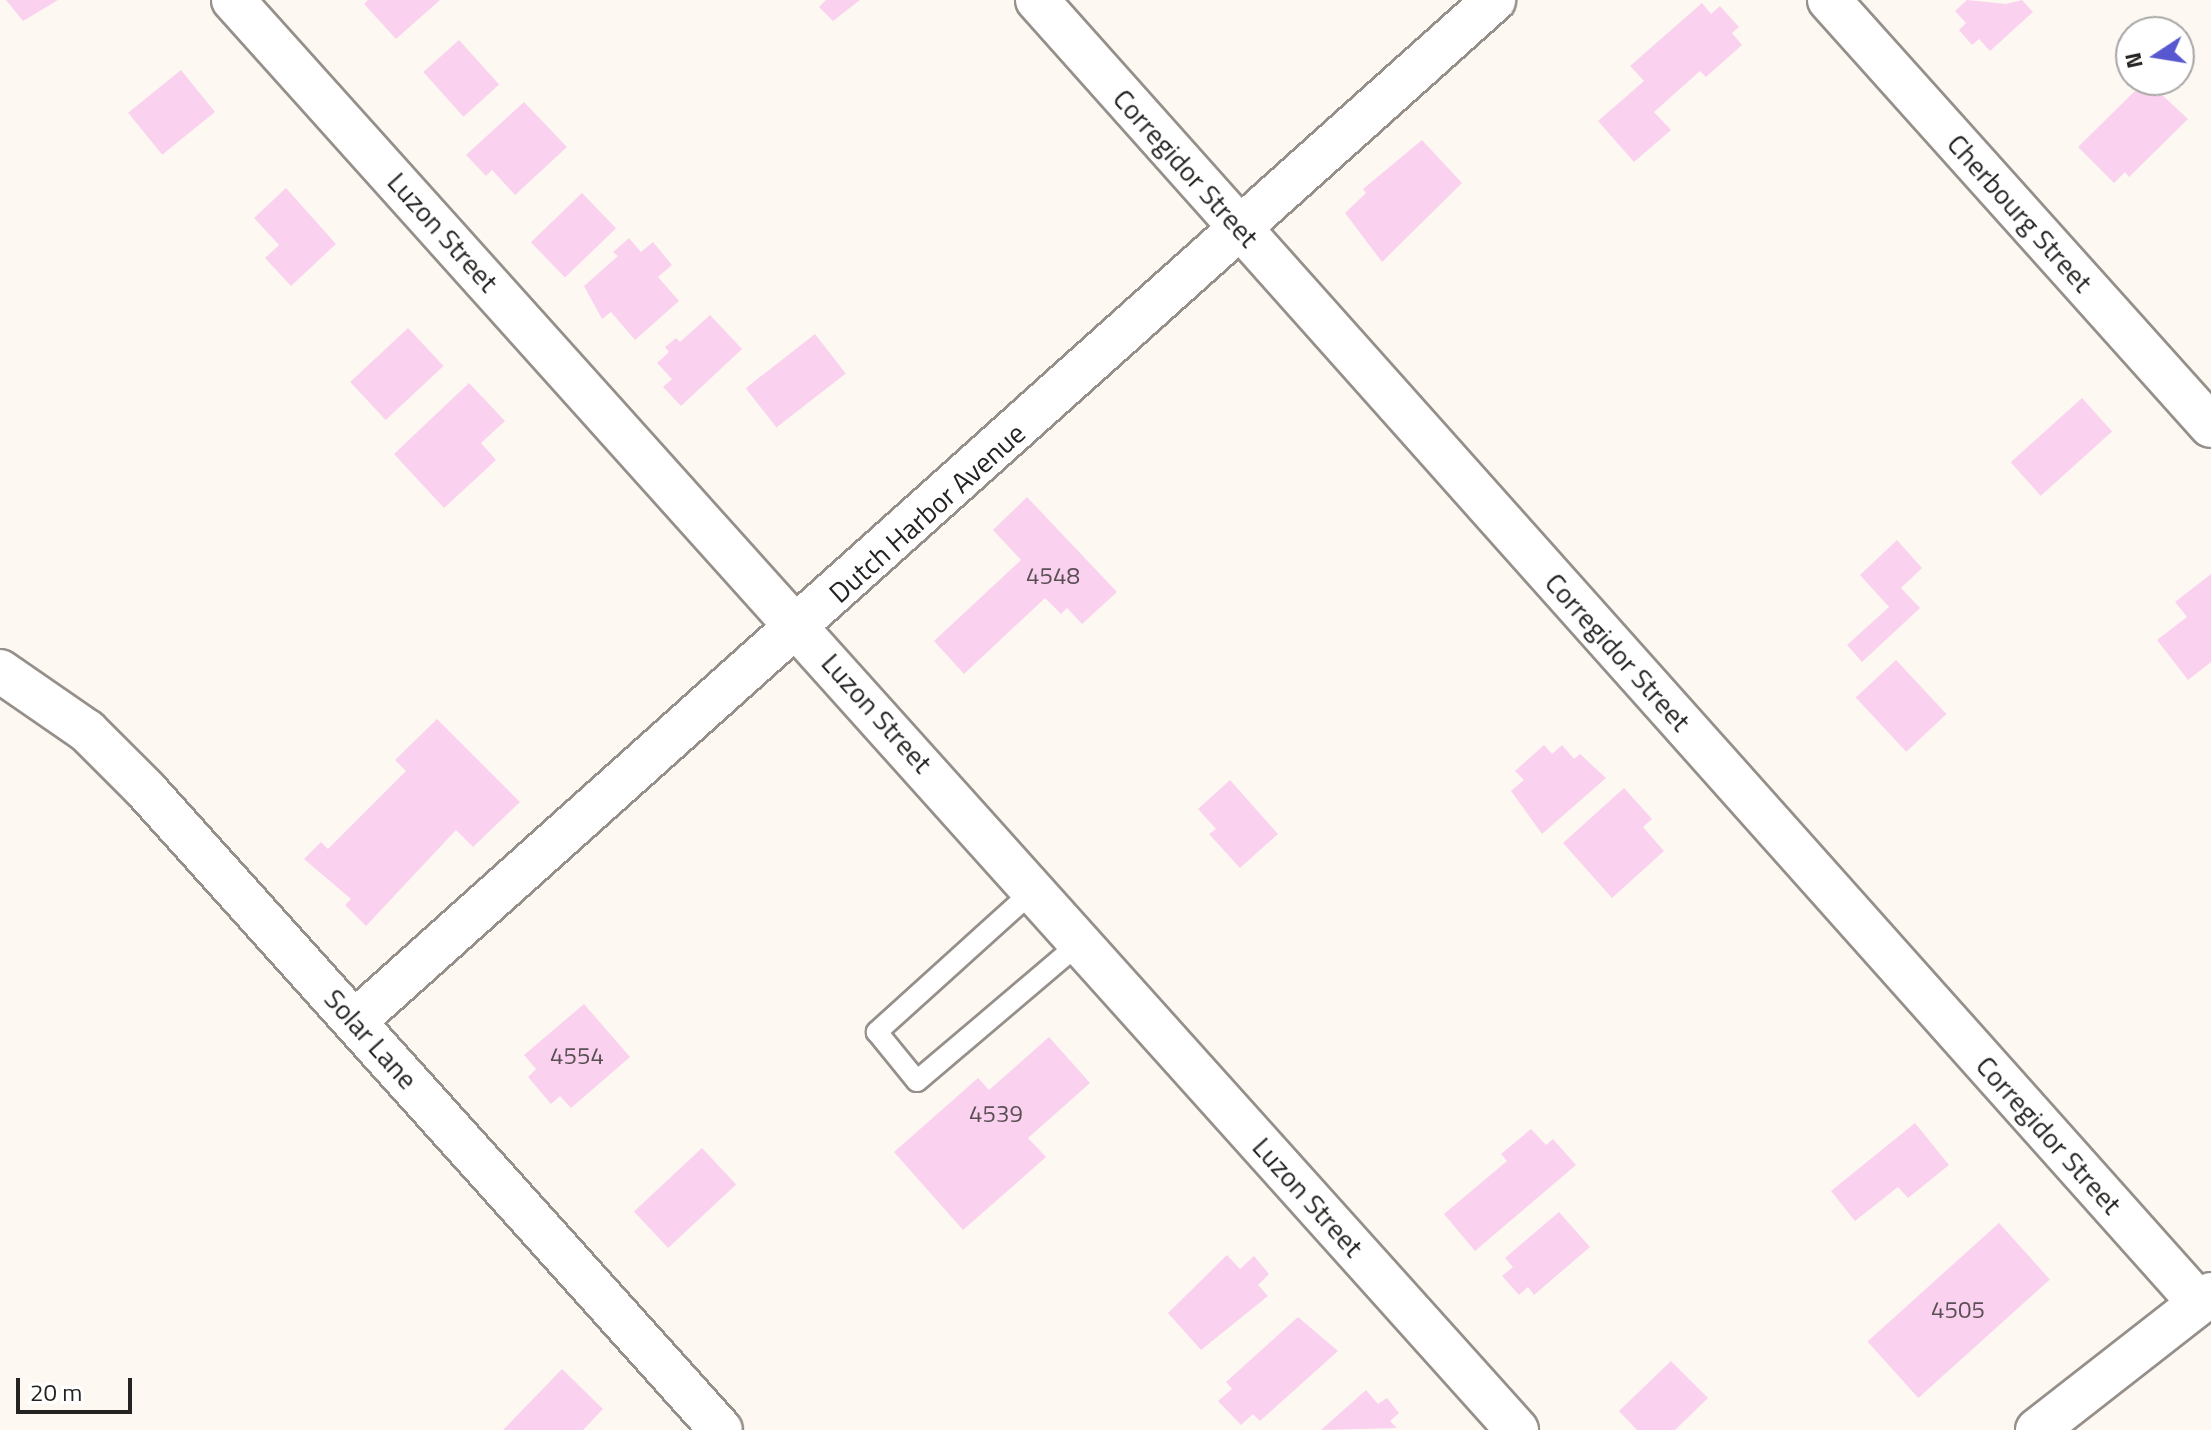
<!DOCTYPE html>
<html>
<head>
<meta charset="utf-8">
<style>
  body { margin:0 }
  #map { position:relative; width:2211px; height:1430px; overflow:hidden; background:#fef8f2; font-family:"Titillium Web",sans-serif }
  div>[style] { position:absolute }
  .building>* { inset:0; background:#fad2ef; transform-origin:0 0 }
  .roads { filter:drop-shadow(2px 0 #968f8a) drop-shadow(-2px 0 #968f8a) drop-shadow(0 2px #968f8a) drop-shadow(0 -2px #968f8a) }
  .lane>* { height:20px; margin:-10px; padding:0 10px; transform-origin:10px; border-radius:10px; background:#fff }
  .street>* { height:42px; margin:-21px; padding:0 21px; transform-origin:21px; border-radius:21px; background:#fff }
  span { translate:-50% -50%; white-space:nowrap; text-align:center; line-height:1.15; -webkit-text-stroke:7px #fff; paint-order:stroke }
  .number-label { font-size:24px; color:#5a4f54 }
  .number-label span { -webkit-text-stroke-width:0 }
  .street-label { font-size:28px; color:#252321 }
  .north { position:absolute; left:2115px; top:16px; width:80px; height:80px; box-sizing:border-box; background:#fff; border:2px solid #a8a7a6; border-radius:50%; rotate:258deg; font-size:22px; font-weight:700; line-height:32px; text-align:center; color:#252321 }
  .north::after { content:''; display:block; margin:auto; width:28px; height:36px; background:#5757cf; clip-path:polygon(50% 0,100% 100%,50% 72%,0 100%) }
  .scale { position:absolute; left:16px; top:1378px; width:116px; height:36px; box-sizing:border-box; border:4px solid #252321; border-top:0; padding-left:10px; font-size:24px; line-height:28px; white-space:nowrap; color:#252321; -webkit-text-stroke:6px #fff; paint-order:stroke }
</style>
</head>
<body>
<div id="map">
  <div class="building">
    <div style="clip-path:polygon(6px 0,58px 0,23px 21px)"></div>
    <div style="clip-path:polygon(368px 0,440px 0,396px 39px,364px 4px)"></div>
    <div style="clip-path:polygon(826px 0,860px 0,833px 21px,819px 7px)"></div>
    <div style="clip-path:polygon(1967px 0,2006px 4px,2022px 0,2033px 12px,1990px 51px,1979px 39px,1972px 45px,1959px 30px,1966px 23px,1955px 11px)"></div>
    <div style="clip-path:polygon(1702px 3px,1711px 14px,1720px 6px,1739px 27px,1732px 33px,1742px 45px,1706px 77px,1700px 71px,1654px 112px,1671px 130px,1634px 162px,1598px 121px,1644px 81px,1630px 66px)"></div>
    <div style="left:459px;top:40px;width:60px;height:48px;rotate:48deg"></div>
    <div style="left:181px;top:70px;width:54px;height:68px;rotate:51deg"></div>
    <div style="clip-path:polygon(2146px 80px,2188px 119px,2129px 177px,2125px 172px,2114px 183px,2078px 147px)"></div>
    <div style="clip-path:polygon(524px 102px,567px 147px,515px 195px,492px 170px,486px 176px,466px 155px)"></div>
    <div style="clip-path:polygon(1422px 140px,1462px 183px,1382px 262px,1345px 213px,1366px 193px,1363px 189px)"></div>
    <div style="clip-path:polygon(286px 188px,336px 244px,291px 286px,265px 258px,279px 245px,254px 218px)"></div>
    <div style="left:582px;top:193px;width:49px;height:71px;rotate:46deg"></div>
    <div style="clip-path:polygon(629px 238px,641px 252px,653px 242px,672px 265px,658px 277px,679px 301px,635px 340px,611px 312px,602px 319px,584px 286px,618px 256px,613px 252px)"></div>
    <div style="clip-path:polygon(710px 315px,742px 349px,681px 406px,663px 387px,672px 379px,657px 363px,669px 352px,665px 347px,676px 338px,680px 342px)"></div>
    <div style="left:408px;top:328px;width:52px;height:79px;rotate:47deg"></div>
    <div style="left:815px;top:334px;width:50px;height:88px;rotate:52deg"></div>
    <div style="clip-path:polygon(469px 383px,505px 421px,481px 443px,496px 460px,444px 508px,394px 454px)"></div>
    <div style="left:2082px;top:398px;width:45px;height:96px;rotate:48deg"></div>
    <div style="clip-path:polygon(1027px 497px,1117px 592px,1082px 624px,1067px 608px,1061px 614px,1045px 598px,964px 674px,934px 641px,1021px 560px,993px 530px)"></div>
    <div style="clip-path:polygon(1897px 540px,1922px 568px,1901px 588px,1920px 608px,1862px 662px,1847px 645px,1889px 607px,1860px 575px)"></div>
    <div style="clip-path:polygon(2211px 574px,2211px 662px,2188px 680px,2157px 640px,2187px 617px,2175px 602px)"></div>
    <div style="left:1896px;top:660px;width:74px;height:55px;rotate:47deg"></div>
    <div style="clip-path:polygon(437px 719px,520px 802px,473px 847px,456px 830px,366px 926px,345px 905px,351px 899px,304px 859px,321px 842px,328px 849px,406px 771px,395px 760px)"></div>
    <div style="clip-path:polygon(1544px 745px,1552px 754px,1562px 745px,1574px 759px,1580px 754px,1606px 778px,1542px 834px,1511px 791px,1524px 780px,1515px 771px)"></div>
    <div style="clip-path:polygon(1230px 780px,1278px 834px,1240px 868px,1209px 834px,1216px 829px,1198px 809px)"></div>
    <div style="clip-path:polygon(1624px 788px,1652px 819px,1643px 827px,1664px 851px,1612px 898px,1563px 843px)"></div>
    <div style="clip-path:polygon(584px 1004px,630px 1057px,571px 1108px,560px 1096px,551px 1104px,528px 1077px,536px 1069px,524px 1055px)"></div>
    <div style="clip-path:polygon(1049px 1037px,1090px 1083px,1028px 1138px,1046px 1157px,963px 1230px,894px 1152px,978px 1078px,989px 1090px)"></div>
    <div style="clip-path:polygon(1915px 1123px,1949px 1165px,1908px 1198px,1898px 1187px,1855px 1221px,1831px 1191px)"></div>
    <div style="clip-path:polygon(1531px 1129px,1546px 1145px,1553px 1139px,1576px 1165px,1475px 1251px,1444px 1214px,1507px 1161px,1501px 1154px)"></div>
    <div style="left:702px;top:1148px;width:50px;height:93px;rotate:47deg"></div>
    <div style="clip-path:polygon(1559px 1212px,1590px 1247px,1534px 1295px,1528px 1287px,1519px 1295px,1502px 1276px,1513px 1267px,1505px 1258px)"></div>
    <div style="left:1999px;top:1223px;width:76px;height:177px;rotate:48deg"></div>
    <div style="clip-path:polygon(1227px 1255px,1240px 1269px,1254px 1256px,1269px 1274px,1258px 1285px,1268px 1296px,1201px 1350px,1168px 1313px)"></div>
    <div style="clip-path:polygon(1298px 1317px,1338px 1351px,1260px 1421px,1253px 1414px,1241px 1425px,1218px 1401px,1232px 1389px,1226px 1382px)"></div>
    <div style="clip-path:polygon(1671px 1361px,1708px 1398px,1675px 1430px,1637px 1430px,1619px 1411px)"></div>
    <div style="clip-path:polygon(562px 1369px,603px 1409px,583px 1430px,503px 1430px)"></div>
    <div style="clip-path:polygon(1366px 1390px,1378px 1404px,1387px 1398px,1399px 1413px,1390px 1421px,1397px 1428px,1321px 1430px)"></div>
  </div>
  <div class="roads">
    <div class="lane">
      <div style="left:1034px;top:890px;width:212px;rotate:137.9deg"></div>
      <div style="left:877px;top:1032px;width:63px;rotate:50.8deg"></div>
      <div style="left:917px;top:1081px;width:215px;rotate:-40.3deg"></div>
    </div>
    <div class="street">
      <div style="left:233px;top:0;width:1922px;rotate:48.08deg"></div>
      <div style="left:1037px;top:0;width:1746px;rotate:48.27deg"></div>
      <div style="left:1829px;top:0;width:572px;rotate:48.12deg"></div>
      <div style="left:0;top:671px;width:106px;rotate:34.6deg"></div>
      <div style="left:87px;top:731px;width:83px;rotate:45deg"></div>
      <div style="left:146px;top:790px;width:860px;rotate:48.06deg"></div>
      <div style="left:355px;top:1021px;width:1530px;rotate:-41.87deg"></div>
      <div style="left:2037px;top:1430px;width:221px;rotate:-38deg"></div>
    </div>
  </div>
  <div class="number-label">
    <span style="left:1053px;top:576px">4548</span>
    <span style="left:577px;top:1056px">4554</span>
    <span style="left:996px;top:1114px">4539</span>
    <span style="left:1958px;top:1310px">4505</span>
  </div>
  <div class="street-label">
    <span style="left:1186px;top:168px;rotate:48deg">Corregidor Street</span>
    <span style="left:2020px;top:213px;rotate:48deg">Cherbourg Street</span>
    <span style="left:443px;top:232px;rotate:48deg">Luzon Street</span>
    <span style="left:927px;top:513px;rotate:-42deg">Dutch Harbor Avenue</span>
    <span style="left:1618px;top:652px;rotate:48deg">Corregidor Street</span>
    <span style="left:877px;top:713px;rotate:48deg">Luzon Street</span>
    <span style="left:371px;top:1039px;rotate:48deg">Solar Lane</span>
    <span style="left:2049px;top:1135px;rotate:48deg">Corregidor Street</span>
    <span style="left:1308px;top:1197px;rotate:48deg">Luzon Street</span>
  </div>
  <div class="north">N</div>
  <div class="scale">20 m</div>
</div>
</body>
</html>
